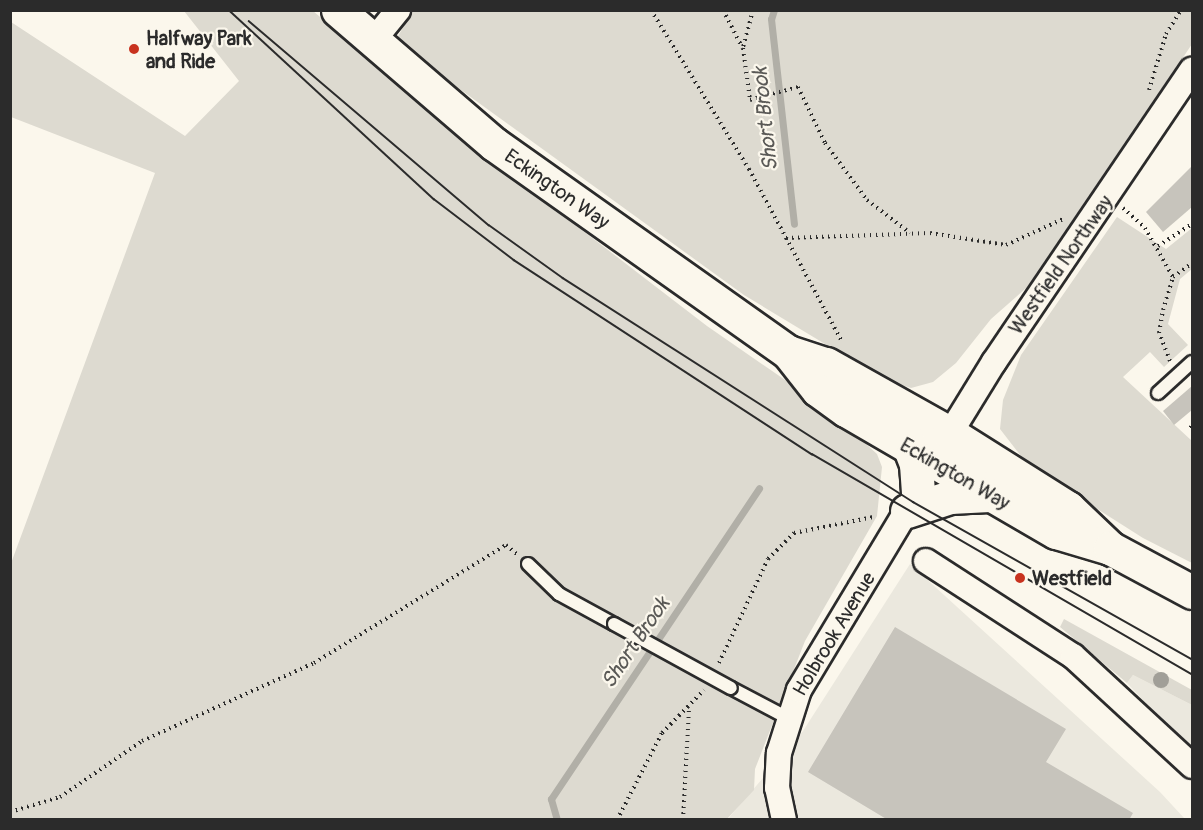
<!DOCTYPE html>
<html>
<head>
<meta charset="utf-8">
<style>
  body { margin:0 }
  #map { position:relative; width:1203px; height:830px; overflow:hidden; background:#fbf7ec; font-family:Pangolin,sans-serif }
  div>[style] { position:absolute }
  .built>* { inset:0; background:#ebe8de }
  .green>* { inset:0; background:#dddad0 }
  .stream>* { height:7px; margin:-3.5px; padding:0 3.5px; transform-origin:3.5px; border-radius:3.5px; background:#b1afa7 }
  .building>* { inset:0; background:#c7c4bc }
  .path>* { height:4px; margin-top:-2px; transform-origin:0; background:repeating-linear-gradient(90deg,#2b2b2b 0 1.5px,transparent 0 6px) }
  .roads { filter:drop-shadow(2px 0 #2b2b2b) drop-shadow(-2px 0 #2b2b2b) drop-shadow(0 2px #2b2b2b) drop-shadow(0 -2px #2b2b2b) }
  .lane>* { height:12px; margin:-6px; padding:0 6px; transform-origin:6px; border-radius:6px; background:#fbf7ec }
  .street>* { height:24px; margin:-12px; padding:0 12px; transform-origin:12px; border-radius:12px; background:#fbf7ec }
  .secondary>* { height:33px; margin:-16.5px; padding:0 16.5px; transform-origin:16.5px; border-radius:16.5px; background:#fbf7ec }
  .tram>* { height:1.5px; margin:-0.75px; padding:0 0.75px; transform-origin:0.75px; border-radius:0.75px; background:#2b2b2b }
  .bridges { filter:drop-shadow(2px 0 #2b2b2b) drop-shadow(-2px 0 #2b2b2b) drop-shadow(0 2px #2b2b2b) drop-shadow(0 -2px #2b2b2b) }
  .lane-bridge>* { height:12px; margin:-6px; padding:0 6px; transform-origin:6px; border-radius:6px; background:#fbf7ec }
  .trees>* { width:16px; height:16px; margin:-8px; border-radius:50%; background:#a19f98 }
  .dots>* { width:16px; height:16px; translate:-50% -50%; box-sizing:border-box; border:3px solid #fbf7ec; border-radius:50% }
  span { translate:-50% -50%; white-space:nowrap; text-align:center; line-height:1.15; -webkit-text-stroke:4.5px #fbf7ec; paint-order:stroke }
  .poi-label { font-size:20px; color:#2b2b2b; font-weight:700 }
  .left { translate:0 -50%; text-align:left }
  .street-label { font-size:20px; color:#2b2b2b }
  .water-label { font-size:21px; color:#5a5956; font-style:italic }
  .frame { position:absolute; inset:0; border:12px solid #2b2b2b; pointer-events:none }
</style>
</head>
<body>
<div id="map">
  <div class="built">
    <div style="clip-path:polygon(910px 564px,1160px 792px,1185px 819px,727px 820px,803px 731px)"></div>
    <div style="clip-path:polygon(1133px 675px,1192px 705px,1192px 753px,1127px 683px)"></div>
  </div>
  <div class="green">
    <div style="clip-path:polygon(413px 10px,1192px 11px,1192px 44px,1034px 281px,991px 319px,956px 363px,933px 382px,911px 388px,883px 379px,744px 295px,414px 56px,397px 38px)"></div>
    <div style="clip-path:polygon(184px 11px,313px 11px,483px 154px,707px 326px,830px 411px,877px 454px,882px 467px,877px 516px,805px 641px,755px 769px,754px 790px,727px 819px,11px 819px,10px 566px,155px 173px,11px 117px,11px 22px,185px 136px,239px 81px)"></div>
    <div style="clip-path:polygon(1117px 217px,1166px 249px,1192px 228px,1192px 269px,1180px 279px,1168px 324px,1188px 345px,1164px 367px,1150px 352px,1123px 377px,1192px 441px,1192px 563px,1143px 538px,1028px 465px,1000px 429px,1003px 400px,1021px 355px)"></div>
    <div style="clip-path:polygon(1064px 619px,1192px 690px,1192px 705px,1133px 675px,1127px 683px,1060px 627px)"></div>
  </div>
  <div class="stream">
    <div style="left:774px;top:10px;width:9px;rotate:108deg"></div>
    <div style="left:771px;top:19px;width:206px;rotate:83.6deg"></div>
    <div style="left:557px;top:820px;width:22px;rotate:-106deg"></div>
    <div style="left:551px;top:799px;width:374px;rotate:-56.2deg"></div>
  </div>
  <div class="building">
    <div style="clip-path:polygon(1192px 166px,1192px 207px,1163px 232px,1146px 212px)"></div>
    <div style="clip-path:polygon(1192px 386px,1192px 410px,1174px 425px,1163px 411px)"></div>
    <div style="clip-path:polygon(895px 627px,1066px 729px,1046px 762px,1133px 813px,1129px 820px,888px 820px,808px 772px)"></div>
  </div>
  <div class="path">
    <div style="left:651px;top:10px;width:187px;rotate:58.4deg"></div>
    <div style="left:749px;top:169px;width:194px;rotate:61.7deg"></div>
    <div style="left:723px;top:10px;width:42px;rotate:62.8deg"></div>
    <div style="left:753px;top:10px;width:39px;rotate:105deg"></div>
    <div style="left:743px;top:48px;width:52px;rotate:82.3deg"></div>
    <div style="left:750px;top:100px;width:50px;rotate:-15.2deg"></div>
    <div style="left:798px;top:87px;width:62px;rotate:64.3deg"></div>
    <div style="left:825px;top:143px;width:71px;rotate:53.6deg"></div>
    <div style="left:867px;top:200px;width:54px;rotate:37.5deg"></div>
    <div style="left:1149px;top:90px;width:59px;rotate:-73.1deg"></div>
    <div style="left:1166px;top:34px;width:28px;rotate:-58deg"></div>
    <div style="left:1123px;top:208px;width:30px;rotate:42deg"></div>
    <div style="left:1145px;top:228px;width:56px;rotate:60.3deg"></div>
    <div style="left:786px;top:238px;width:144px;rotate:-2deg"></div>
    <div style="left:930px;top:233px;width:77px;rotate:9deg"></div>
    <div style="left:1006px;top:245px;width:63px;rotate:-24.5deg"></div>
    <div style="left:1158px;top:246px;width:40px;rotate:-32.9deg"></div>
    <div style="left:1170px;top:361px;width:30px;rotate:-111deg"></div>
    <div style="left:1159px;top:333px;width:23px;rotate:-80deg"></div>
    <div style="left:1163px;top:310px;width:34px;rotate:-73deg"></div>
    <div style="left:1173px;top:277px;width:24px;rotate:-36deg"></div>
    <div style="left:1190px;top:428px;width:3px;rotate:-45deg"></div>
    <div style="left:719px;top:663px;width:115px;rotate:-64.8deg"></div>
    <div style="left:768px;top:559px;width:37px;rotate:-45deg"></div>
    <div style="left:794px;top:533px;width:81px;rotate:-11.4deg"></div>
    <div style="left:10px;top:812px;width:52px;rotate:-16.7deg"></div>
    <div style="left:60px;top:797px;width:99px;rotate:-34.3deg"></div>
    <div style="left:142px;top:741px;width:189px;rotate:-24.4deg"></div>
    <div style="left:314px;top:663px;width:225px;rotate:-31.6deg"></div>
    <div style="left:506px;top:545px;width:16px;rotate:40deg"></div>
    <div style="left:617px;top:820px;width:98px;rotate:-62.7deg"></div>
    <div style="left:662px;top:733px;width:60px;rotate:-45.7deg"></div>
    <div style="left:683px;top:820px;width:112px;rotate:-86.9deg"></div>
  </div>
  <div class="roads">
    <div class="lane">
      <div style="left:1158px;top:393px;width:46px;rotate:-42.4deg"></div>
      <div style="left:528px;top:564px;width:43px;rotate:44.1deg"></div>
      <div style="left:559px;top:594px;width:63px;rotate:28.6deg"></div>
      <div style="left:731px;top:688px;width:64px;rotate:27.8deg"></div>
    </div>
    <div class="street">
      <div style="left:373px;top:41px;width:40px;rotate:-51deg"></div>
      <div style="left:941px;top:448px;width:101px;rotate:-58.4deg"></div>
      <div style="left:994px;top:362px;width:353px;rotate:-55.9deg"></div>
      <div style="left:926px;top:561px;width:175px;rotate:32.9deg"></div>
      <div style="left:1073px;top:656px;width:162px;rotate:42.7deg"></div>
      <div style="left:784px;top:820px;width:33px;rotate:-102deg"></div>
      <div style="left:777px;top:788px;width:35px;rotate:-87deg"></div>
      <div style="left:779px;top:753px;width:66px;rotate:-72.4deg"></div>
      <div style="left:799px;top:690px;width:225px;rotate:-59deg"></div>
    </div>
    <div class="secondary">
      <div style="left:338px;top:10px;width:206px;rotate:40.7deg"></div>
      <div style="left:494px;top:144px;width:360px;rotate:35.3deg"></div>
      <div style="left:788px;top:352px;width:40px;rotate:18deg"></div>
      <div style="left:826px;top:364px;width:141px;rotate:29.3deg"></div>
      <div style="left:949px;top:433px;width:141px;rotate:32.2deg"></div>
      <div style="left:1068px;top:508px;width:58px;rotate:43.6deg"></div>
      <div style="left:788px;top:352px;width:48px;rotate:51.7deg"></div>
      <div style="left:818px;top:390px;width:34px;rotate:36deg"></div>
      <div style="left:846px;top:410px;width:243px;rotate:30.2deg"></div>
      <div style="left:1056px;top:532px;width:56px;rotate:16.5deg"></div>
      <div style="left:1110px;top:548px;width:93px;rotate:28.2deg"></div>
      <div style="left:906px;top:438px;width:28px;rotate:69deg"></div>
      <div style="left:916px;top:464px;width:28px;rotate:86deg"></div>
      <div style="left:907px;top:511px;width:45px;rotate:-18deg"></div>
      <div style="left:950px;top:497px;width:39px;rotate:-3deg"></div>
    </div>
  </div>
  <div class="tram">
    <div style="left:229px;top:10px;width:279px;rotate:42.7deg"></div>
    <div style="left:434px;top:199px;width:101px;rotate:37.3deg"></div>
    <div style="left:514px;top:260px;width:356px;rotate:33.1deg"></div>
    <div style="left:812px;top:454px;width:439px;rotate:30.1deg"></div>
    <div style="left:249px;top:21px;width:315px;rotate:40.4deg"></div>
    <div style="left:489px;top:225px;width:91px;rotate:35.6deg"></div>
    <div style="left:563px;top:278px;width:416px;rotate:32.6deg"></div>
    <div style="left:913px;top:502px;width:320px;rotate:29.4deg"></div>
  </div>
  <div class="bridges">
    <div class="lane-bridge">
      <div style="left:614px;top:624px;width:133px;rotate:28.7deg"></div>
    </div>
  </div>
  <div class="trees">
    <div style="left:1161px;top:680px"></div>
  </div>
  <div class="dots">
    <div style="left:134px;top:49px;background:#c8321e"></div>
    <div style="left:1020px;top:578px;background:#c8321e"></div>
  </div>
  <div class="poi-label">
    <span class="left" style="left:146px;top:50px">Halfway Park<br>and Ride</span>
    <span class="left" style="left:1032px;top:578px">Westfield</span>
  </div>
  <div class="street-label">
    <span style="left:557px;top:189px;rotate:35deg">Eckington Way</span>
    <span style="left:1061px;top:265px;rotate:-55deg">Westfield Northway</span>
    <span style="left:955px;top:474px;rotate:30deg">Eckington Way</span>
    <span style="left:834px;top:634px;rotate:-59deg">Holbrook Avenue</span>
  </div>
  <div class="water-label">
    <span style="left:766px;top:119px;rotate:-96deg">Short Brook</span>
    <span style="left:636px;top:643px;rotate:-56deg">Short Brook</span>
  </div>
  <div class="frame"></div>
</div>
</body>
</html>
